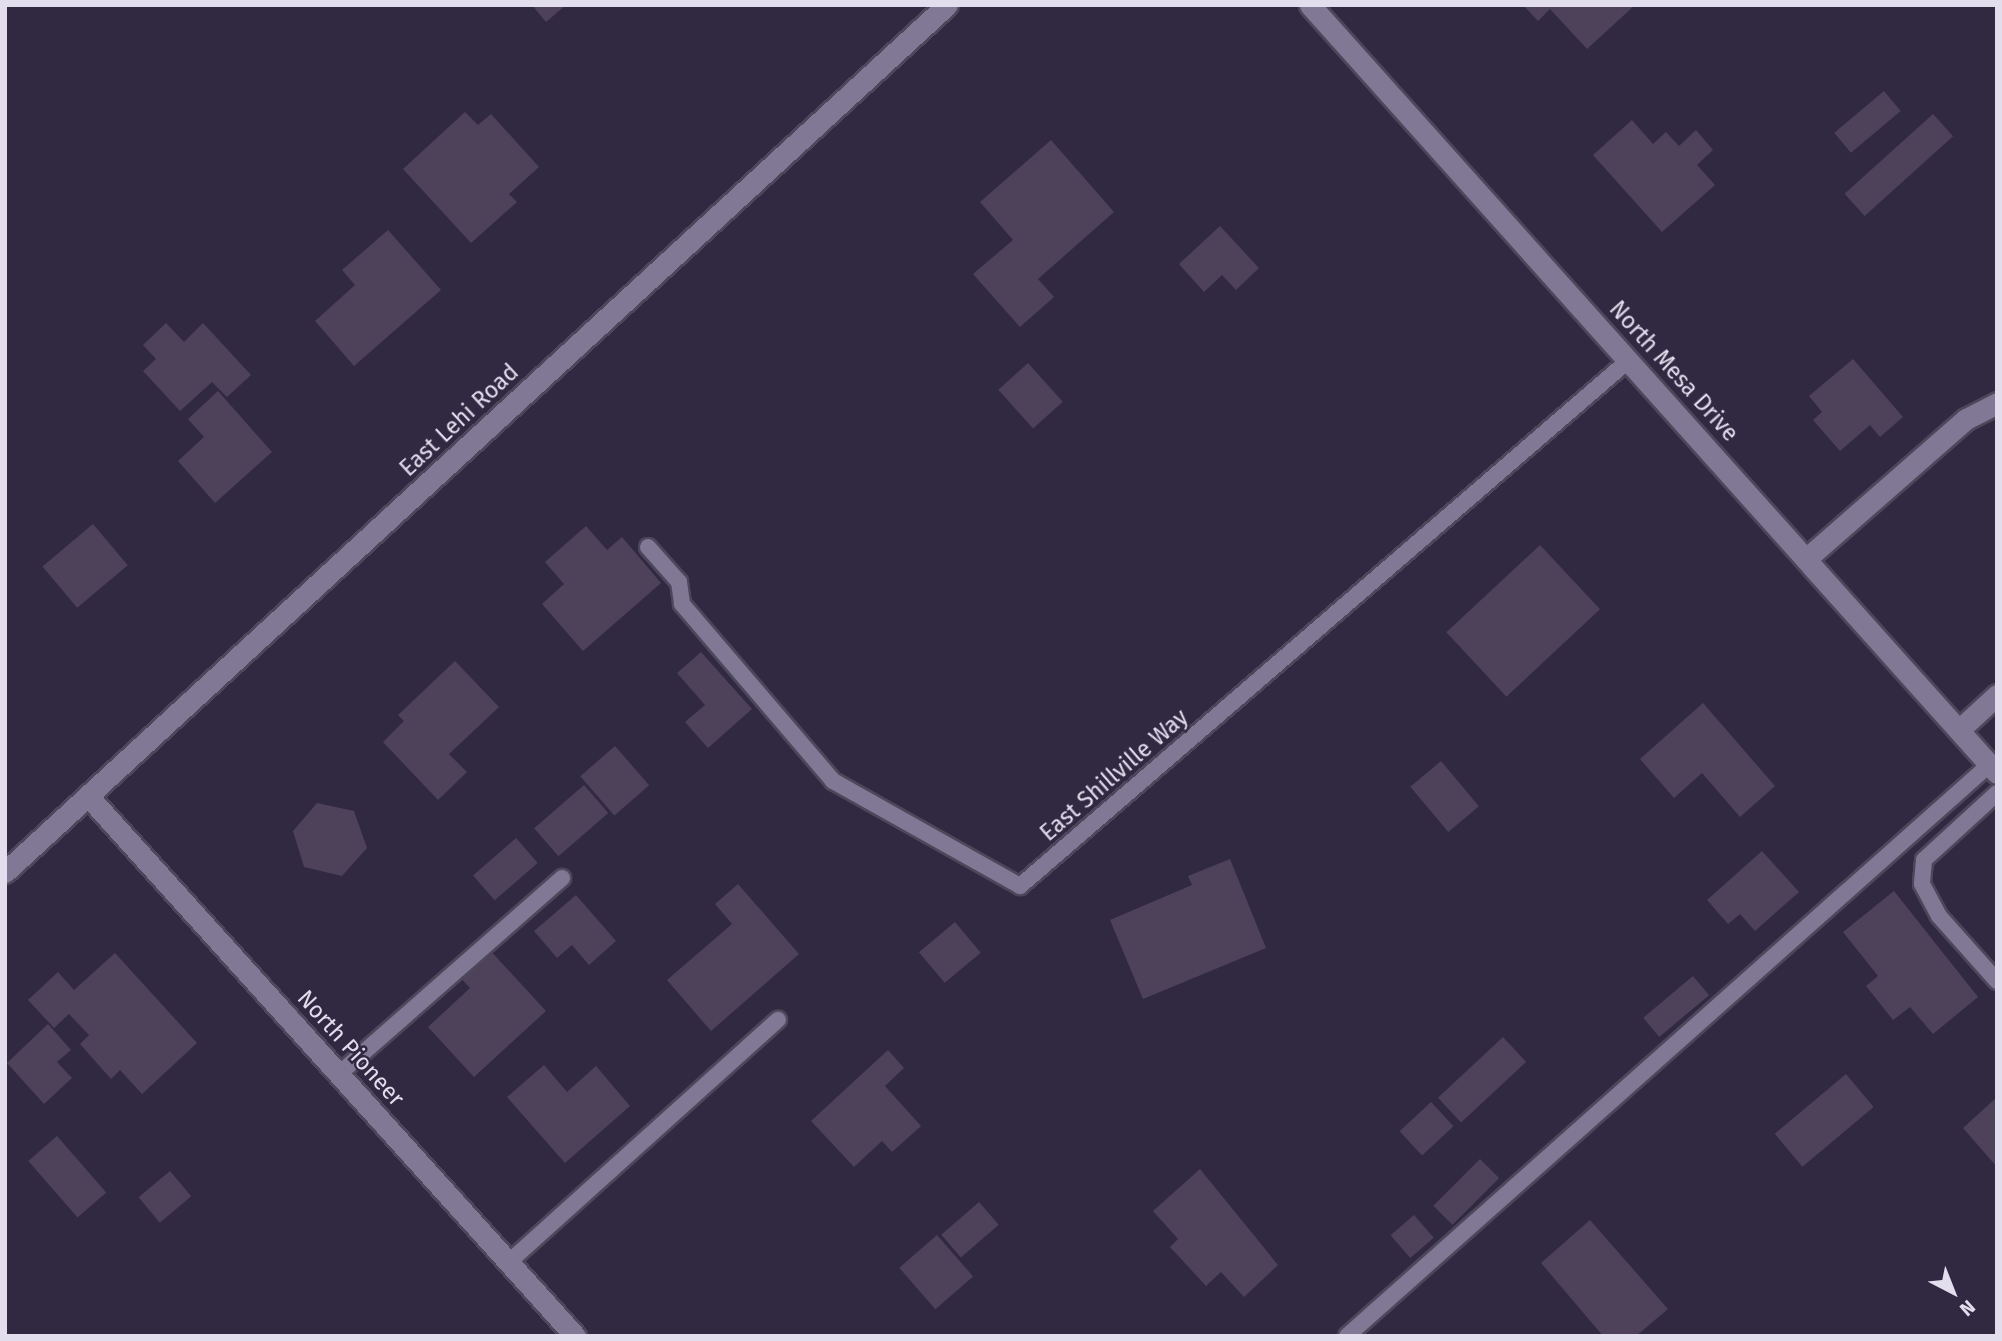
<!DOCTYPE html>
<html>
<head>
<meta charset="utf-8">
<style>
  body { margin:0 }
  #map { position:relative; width:2002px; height:1341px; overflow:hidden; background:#312941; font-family:"Fira Sans",sans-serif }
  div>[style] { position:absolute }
  .building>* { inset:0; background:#4d425a; transform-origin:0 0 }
  .roads { filter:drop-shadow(2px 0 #4d475b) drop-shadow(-2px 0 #4d475b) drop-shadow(0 2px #4d475b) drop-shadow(0 -2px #4d475b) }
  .lane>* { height:16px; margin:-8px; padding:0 8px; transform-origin:8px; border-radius:8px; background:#807894 }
  .street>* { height:21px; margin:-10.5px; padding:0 10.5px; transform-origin:10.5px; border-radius:10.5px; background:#807894 }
  .secondary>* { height:21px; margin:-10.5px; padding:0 10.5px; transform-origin:10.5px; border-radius:10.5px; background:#807894 }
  span { translate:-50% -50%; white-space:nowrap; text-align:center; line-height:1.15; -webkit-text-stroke:5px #312941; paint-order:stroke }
  .street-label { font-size:23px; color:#e2deee }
  .frame { position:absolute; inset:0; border:7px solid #e2deee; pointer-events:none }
  .north { position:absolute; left:1918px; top:1257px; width:70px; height:70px; -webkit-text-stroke:5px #312941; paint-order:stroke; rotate:138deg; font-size:19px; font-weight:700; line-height:28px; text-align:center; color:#e2deee }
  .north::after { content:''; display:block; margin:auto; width:24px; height:32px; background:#e2deee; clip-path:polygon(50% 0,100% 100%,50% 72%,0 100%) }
</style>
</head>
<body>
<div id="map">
  <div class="building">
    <div style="clip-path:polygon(532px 5px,566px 5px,546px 22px)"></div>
    <div style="clip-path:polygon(1523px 5px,1635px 5px,1587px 49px,1550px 9px,1538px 21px)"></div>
    <div style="left:1884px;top:91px;width:26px;height:65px;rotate:50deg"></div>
    <div style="clip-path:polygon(465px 112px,478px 125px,491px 114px,539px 167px,509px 194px,517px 202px,471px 243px,403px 169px)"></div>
    <div style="left:1933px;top:114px;width:30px;height:119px;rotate:48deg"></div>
    <div style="clip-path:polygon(1632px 120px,1653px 144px,1666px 132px,1679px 146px,1696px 130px,1713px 150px,1697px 165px,1715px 185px,1662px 232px,1593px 155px)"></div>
    <div style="clip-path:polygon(1051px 140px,1114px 212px,1038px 279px,1054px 297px,1020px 327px,973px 274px,1013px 240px,980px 202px)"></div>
    <div style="clip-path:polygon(1220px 226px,1259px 268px,1236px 290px,1222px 275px,1204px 292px,1179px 264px)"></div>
    <div style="clip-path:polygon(388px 230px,441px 290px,354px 366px,315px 321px,355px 285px,342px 270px)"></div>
    <div style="clip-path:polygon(166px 323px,184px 342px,203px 323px,251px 375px,227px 397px,212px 382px,180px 411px,143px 371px,156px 359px,143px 345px)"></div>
    <div style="clip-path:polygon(1853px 359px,1903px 417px,1880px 437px,1870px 425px,1840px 451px,1813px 420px,1822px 412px,1809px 396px)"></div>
    <div style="left:1028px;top:363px;width:52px;height:40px;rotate:48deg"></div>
    <div style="clip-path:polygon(218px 391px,272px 452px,215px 503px,178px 461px,204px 437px,188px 419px)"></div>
    <div style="left:93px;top:524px;width:54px;height:66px;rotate:50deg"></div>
    <div style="clip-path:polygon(586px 526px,607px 550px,622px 537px,661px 583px,583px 651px,542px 604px,564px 584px,545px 562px)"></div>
    <div style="left:1540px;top:545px;width:88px;height:128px;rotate:47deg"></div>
    <div style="clip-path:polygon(701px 652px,752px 709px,708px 748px,685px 722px,705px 705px,677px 673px)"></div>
    <div style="clip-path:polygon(455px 661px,499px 707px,449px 754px,467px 772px,438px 800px,383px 742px,404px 721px,398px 715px)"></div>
    <div style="clip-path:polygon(1703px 703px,1775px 786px,1740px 817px,1702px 773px,1674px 798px,1640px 759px)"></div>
    <div style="left:615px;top:746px;width:52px;height:46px;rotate:49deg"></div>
    <div style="left:1441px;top:761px;width:59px;height:40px;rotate:50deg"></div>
    <div style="left:584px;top:785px;width:37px;height:66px;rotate:49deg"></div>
    <div style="clip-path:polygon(317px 803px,354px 811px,367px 848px,342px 876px,304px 867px,293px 831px)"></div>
    <div style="left:516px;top:838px;width:33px;height:57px;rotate:49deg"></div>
    <div style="clip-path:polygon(1762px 851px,1799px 892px,1755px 931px,1740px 914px,1728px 924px,1707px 900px)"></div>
    <div style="clip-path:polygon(1230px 859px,1266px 948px,1143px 999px,1110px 920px,1192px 885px,1188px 876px)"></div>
    <div style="clip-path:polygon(738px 884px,799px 954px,711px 1031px,667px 980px,732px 924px,715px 904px)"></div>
    <div style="clip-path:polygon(1894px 891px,1978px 997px,1933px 1034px,1910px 1007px,1893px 1020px,1866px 986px,1878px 976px,1843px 932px)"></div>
    <div style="clip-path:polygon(576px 895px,616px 941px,589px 965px,572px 945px,557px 958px,534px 931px)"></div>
    <div style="left:955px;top:922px;width:40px;height:47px;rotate:50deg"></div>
    <div style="clip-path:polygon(488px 948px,546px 1011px,474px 1077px,428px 1027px,470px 988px,458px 975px)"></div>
    <div style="clip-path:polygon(115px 953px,197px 1043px,142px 1094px,120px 1070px,111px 1079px,80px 1044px,89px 1035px,69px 1014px,54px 1028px,28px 1000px,58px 972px,74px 990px)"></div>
    <div style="left:1693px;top:976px;width:25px;height:65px;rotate:50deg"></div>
    <div style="clip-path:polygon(48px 1024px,71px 1050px,57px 1062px,72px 1078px,44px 1104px,7px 1063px)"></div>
    <div style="left:1503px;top:1037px;width:34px;height:89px;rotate:47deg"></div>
    <div style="clip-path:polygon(888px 1050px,904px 1068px,885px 1086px,921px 1126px,892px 1152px,882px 1141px,854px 1167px,811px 1121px)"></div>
    <div style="clip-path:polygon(544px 1065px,567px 1092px,596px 1066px,630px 1106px,565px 1163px,507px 1097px)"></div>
    <div style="left:1846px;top:1074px;width:43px;height:93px;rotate:50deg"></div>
    <div style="clip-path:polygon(1997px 1097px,1997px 1167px,1963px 1128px)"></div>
    <div style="left:1431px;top:1102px;width:33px;height:43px;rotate:47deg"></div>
    <div style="left:57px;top:1136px;width:75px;height:38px;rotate:49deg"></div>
    <div style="left:1480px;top:1159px;width:27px;height:66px;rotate:45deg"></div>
    <div style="clip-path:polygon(1200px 1169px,1278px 1265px,1244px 1297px,1221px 1272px,1206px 1286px,1170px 1247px,1178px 1239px,1153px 1211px)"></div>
    <div style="left:170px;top:1171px;width:33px;height:41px;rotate:50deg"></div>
    <div style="left:979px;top:1202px;width:30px;height:50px;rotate:49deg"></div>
    <div style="left:1414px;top:1215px;width:30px;height:31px;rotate:49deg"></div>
    <div style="clip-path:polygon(1590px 1220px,1668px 1309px,1636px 1336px,1603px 1336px,1541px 1263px)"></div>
    <div style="left:937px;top:1235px;width:55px;height:50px;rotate:49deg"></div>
  </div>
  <div class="roads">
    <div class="lane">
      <div style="left:648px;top:547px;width:47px;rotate:48.5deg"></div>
      <div style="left:679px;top:582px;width:22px;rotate:82deg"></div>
      <div style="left:682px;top:604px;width:233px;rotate:49.5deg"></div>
      <div style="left:833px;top:781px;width:214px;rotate:29.3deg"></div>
      <div style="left:1020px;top:886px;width:805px;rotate:-40.82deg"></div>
      <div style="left:1997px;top:793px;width:99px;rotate:137.5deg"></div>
      <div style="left:1924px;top:860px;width:24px;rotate:95deg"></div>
      <div style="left:1922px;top:884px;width:36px;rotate:62deg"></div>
      <div style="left:1939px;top:916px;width:87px;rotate:48.3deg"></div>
      <div style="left:339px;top:1074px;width:297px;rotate:-41.3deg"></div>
      <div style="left:509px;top:1262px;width:362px;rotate:-42deg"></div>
      <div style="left:1347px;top:1336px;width:859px;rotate:-41.65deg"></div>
    </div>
    <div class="street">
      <div style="left:1806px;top:559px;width:213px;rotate:-41.2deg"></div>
      <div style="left:1966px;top:419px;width:35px;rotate:-27deg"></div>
      <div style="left:1959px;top:730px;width:52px;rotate:-42.6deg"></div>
      <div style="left:88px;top:796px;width:727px;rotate:47.95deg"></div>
      <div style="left:5px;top:872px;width:1280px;rotate:-42.63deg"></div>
    </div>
    <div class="secondary">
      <div style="left:1310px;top:5px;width:1030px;rotate:48.19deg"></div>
    </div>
  </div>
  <div class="street-label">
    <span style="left:1674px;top:371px;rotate:48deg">North Mesa Drive</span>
    <span style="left:459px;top:420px;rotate:-43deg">East Lehi Road</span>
    <span style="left:1114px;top:775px;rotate:-41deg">East Shillville Way</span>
    <span style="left:351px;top:1048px;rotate:48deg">North Pioneer</span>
  </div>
  <div class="frame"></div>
  <div class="north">N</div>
</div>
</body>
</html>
